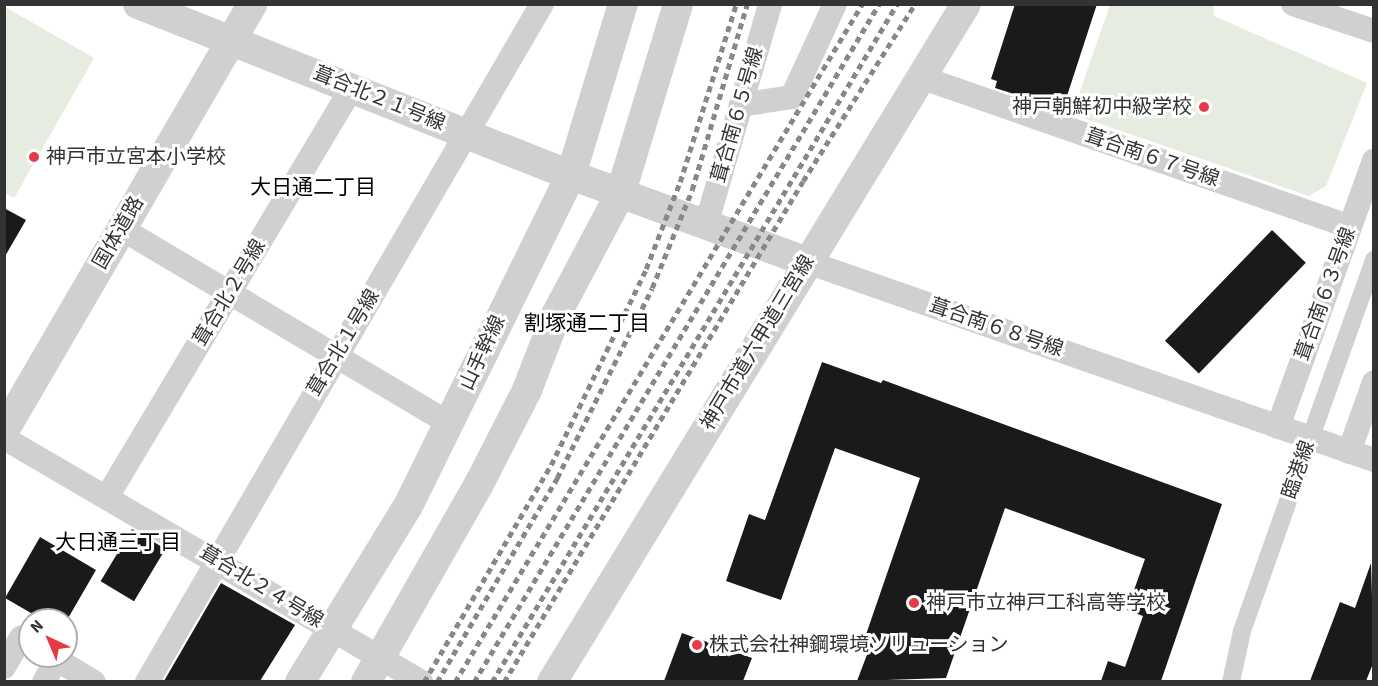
<!DOCTYPE html>
<html>
<head>
<meta charset="utf-8">
<style>
  body { margin:0 }
  #map { position:relative; width:1378px; height:686px; overflow:hidden; background:#fff; font-family:"Source Sans 3","Noto Sans JP",sans-serif }
  div>[style] { position:absolute }
  .green>* { inset:0; background:#e6ecdf }
  .building>* { inset:0; background:#1a1a1a; transform-origin:0 0 }
  .pedestrian>* { height:18px; margin:-9px; padding:0 9px; transform-origin:9px; border-radius:9px; background:#d0d0d0 }
  .minor>* { height:24px; margin:-12px; padding:0 12px; transform-origin:12px; border-radius:12px; background:#d0d0d0 }
  .tertiary>* { height:30px; margin:-15px; padding:0 15px; transform-origin:15px; border-radius:15px; background:#d0d0d0 }
  .rail>* { height:4.5px; margin-top:-2.25px; transform-origin:0; background:repeating-linear-gradient(90deg,#888 0 6px,transparent 0 10.5px) }
  .pedestrian-bridge>* { height:18px; margin:-9px; padding:0 9px; transform-origin:9px; border-radius:9px; background:#d0d0d0 }
  .dots>* { width:16px; height:16px; translate:-50% -50%; box-sizing:border-box; border:3px solid #fff; border-radius:50% }
  span { translate:-50% -50%; white-space:nowrap; text-align:center; line-height:1.15; -webkit-text-stroke:6px #fff; paint-order:stroke }
  .street-label { font-size:20px; color:#333 }
  .poi-label { font-size:20px; color:#333 }
  .right { translate:-100% -50%; text-align:right }
  .left { translate:0 -50%; text-align:left }
  .neighbourhood-label { font-size:21px; color:#000 }
  .frame { position:absolute; inset:0; border:6px solid #333; pointer-events:none }
  .north { position:absolute; left:18px; top:608px; width:60px; height:60px; box-sizing:border-box; background:#fff; border:2px solid #adadad; border-radius:50%; rotate:316deg; font-size:16px; font-weight:700; line-height:24px; text-align:center; color:#333 }
  .north::after { content:''; display:block; margin:auto; width:21px; height:27px; background:#e63946; clip-path:polygon(50% 0,100% 100%,50% 72%,0 100%) }
</style>
</head>
<body>
<div id="map">
  <div class="green">
    <div style="clip-path:polygon(1110px 5px,1213px 5px,1214px 16px,1367px 83px,1326px 186px,1309px 196px,1072px 114px)"></div>
    <div style="clip-path:polygon(5px 7px,94px 58px,14px 198px,5px 193px)"></div>
  </div>
  <div class="building">
    <div style="clip-path:polygon(1015px 4px,1097px 4px,1065px 102px,1055px 100px,1053px 106px,995px 88px,997px 81px,991px 79px)"></div>
    <div style="clip-path:polygon(4px 208px,26px 220px,4px 258px)"></div>
    <div style="left:1272px;top:230px;width:47px;height:154px;rotate:44deg"></div>
    <div style="clip-path:polygon(822px 362px,881px 383px,883px 380px,1222px 504px,1161px 681px,1101px 681px,1108px 661px,1125px 667px,1143px 616px,1127px 610px,1145px 559px,1005px 508px,946px 678px,857px 681px,868px 652px,861px 649px,920px 478px,835px 448px,781px 600px,726px 581px,749px 514px,765px 520px)"></div>
    <div style="left:132px;top:529px;width:39px;height:61px;rotate:31deg"></div>
    <div style="clip-path:polygon(40px 537px,96px 570px,67px 620px,43px 620px,5px 598px)"></div>
    <div style="clip-path:polygon(1371px 563px,1374px 661px,1366px 681px,1310px 681px,1340px 602px,1355px 608px)"></div>
    <div style="clip-path:polygon(221px 583px,295px 625px,260px 681px,164px 681px)"></div>
    <div style="clip-path:polygon(682px 633px,752px 658px,743px 681px,664px 681px)"></div>
  </div>
  <div class="pedestrian">
    <div style="left:1319px;top:414px;width:164px;rotate:-70.3deg"></div>
    <div style="left:1231px;top:682px;width:52px;rotate:-77.8deg"></div>
    <div style="left:1242px;top:631px;width:182px;rotate:-70.5deg"></div>
  </div>
  <div class="minor">
    <div style="left:1293px;top:4px;width:85px;rotate:18.4deg"></div>
    <div style="left:920px;top:77px;width:455px;rotate:19.2deg"></div>
    <div style="left:741px;top:105px;width:52px;rotate:-8.9deg"></div>
    <div style="left:792px;top:97px;width:102px;rotate:-65.2deg"></div>
    <div style="left:706px;top:225px;width:230px;rotate:-73.8deg"></div>
    <div style="left:122px;top:229px;width:382px;rotate:30.7deg"></div>
    <div style="left:807px;top:262px;width:601px;rotate:19.25deg"></div>
    <div style="left:1278px;top:427px;width:283px;rotate:-70.2deg"></div>
    <div style="left:4px;top:438px;width:483px;rotate:30.3deg"></div>
    <div style="left:1349px;top:452px;width:74px;rotate:-70.3deg"></div>
    <div style="left:107px;top:497px;width:477px;rotate:-59.1deg"></div>
    <div style="left:51px;top:656px;width:50px;rotate:31.2deg"></div>
    <div style="left:4px;top:667px;width:34px;rotate:-60deg"></div>
    <div style="left:44px;top:682px;width:26px;rotate:-61deg"></div>
    <div style="left:147px;top:682px;width:785px;rotate:-59.78deg"></div>
  </div>
  <div class="tertiary">
    <div style="left:138px;top:4px;width:466px;rotate:21.6deg"></div>
    <div style="left:571px;top:175px;width:252px;rotate:20.2deg"></div>
    <div style="left:4px;top:431px;width:494px;rotate:-59.8deg"></div>
    <div style="left:300px;top:682px;width:206px;rotate:-58.5deg"></div>
    <div style="left:408px;top:506px;width:369px;rotate:-63.8deg"></div>
    <div style="left:571px;top:175px;width:179px;rotate:-73.1deg"></div>
    <div style="left:366px;top:682px;width:228px;rotate:-60.3deg"></div>
    <div style="left:479px;top:484px;width:106px;rotate:-62.9deg"></div>
    <div style="left:527px;top:390px;width:83px;rotate:-68.7deg"></div>
    <div style="left:557px;top:313px;width:137px;rotate:-62.1deg"></div>
    <div style="left:621px;top:192px;width:196px;rotate:-73.1deg"></div>
    <div style="left:552px;top:682px;width:794px;rotate:-58.59deg"></div>
  </div>
  <div class="rail">
    <div style="left:424px;top:682px;width:251px;rotate:-59.7deg"></div>
    <div style="left:551px;top:465px;width:218px;rotate:-64.1deg"></div>
    <div style="left:646px;top:269px;width:93px;rotate:-68.7deg"></div>
    <div style="left:680px;top:182px;width:187px;rotate:-72.5deg"></div>
    <div style="left:437px;top:682px;width:237px;rotate:-59.5deg"></div>
    <div style="left:557px;top:478px;width:212px;rotate:-63.4deg"></div>
    <div style="left:652px;top:288px;width:106px;rotate:-67.8deg"></div>
    <div style="left:692px;top:190px;width:194px;rotate:-73.5deg"></div>
    <div style="left:455px;top:682px;width:791px;rotate:-59.02deg"></div>
    <div style="left:474px;top:682px;width:790px;rotate:-59.15deg"></div>
    <div style="left:492px;top:682px;width:790px;rotate:-59.15deg"></div>
    <div style="left:504px;top:682px;width:583px;rotate:-59.17deg"></div>
    <div style="left:803px;top:181px;width:209px;rotate:-57.7deg"></div>
  </div>
  <div class="pedestrian-bridge">
    <div style="left:1303px;top:459px;width:48px;rotate:-70.4deg"></div>
  </div>
  <div class="dots">
    <div style="left:1204px;top:107px;background:#e63946"></div>
    <div style="left:34px;top:157px;background:#e63946"></div>
    <div style="left:914px;top:603px;background:#e63946"></div>
    <div style="left:697px;top:645px;background:#e63946"></div>
  </div>
  <div class="street-label">
    <span style="left:379px;top:99px;rotate:22deg">葺合北２１号線</span>
    <span style="left:738px;top:115px;rotate:-74deg">葺合南６５号線</span>
    <span style="left:1152px;top:158px;rotate:19deg">葺合南６７号線</span>
    <span style="left:119px;top:233px;rotate:-60deg">国体道路</span>
    <span style="left:230px;top:293px;rotate:-59deg">葺合北２号線</span>
    <span style="left:1326px;top:294px;rotate:-70deg">葺合南６３号線</span>
    <span style="left:996px;top:328px;rotate:19deg">葺合南６８号線</span>
    <span style="left:344px;top:343px;rotate:-59deg">葺合北１号線</span>
    <span style="left:758px;top:343px;rotate:-59deg">神戸市道六甲道三宮線</span>
    <span style="left:483px;top:353px;rotate:-65deg">山手幹線</span>
    <span style="left:1299px;top:470px;rotate:-71deg">臨港線</span>
    <span style="left:261px;top:587px;rotate:31deg">葺合北２４号線</span>
  </div>
  <div class="poi-label">
    <span class="right" style="left:1192px;top:107px">神戸朝鮮初中級学校</span>
    <span class="left" style="left:46px;top:157px">神戸市立宮本小学校</span>
    <span class="left" style="left:926px;top:603px">神戸市立神戸工科高等学校</span>
    <span class="left" style="left:709px;top:645px">株式会社神鋼環境ソリューション</span>
  </div>
  <div class="neighbourhood-label">
    <span style="left:313px;top:187px">大日通二丁目</span>
    <span style="left:587px;top:323px">割塚通二丁目</span>
    <span style="left:118px;top:542px">大日通三丁目</span>
  </div>
  <div class="frame"></div>
  <div class="north">N</div>
</div>
</body>
</html>
